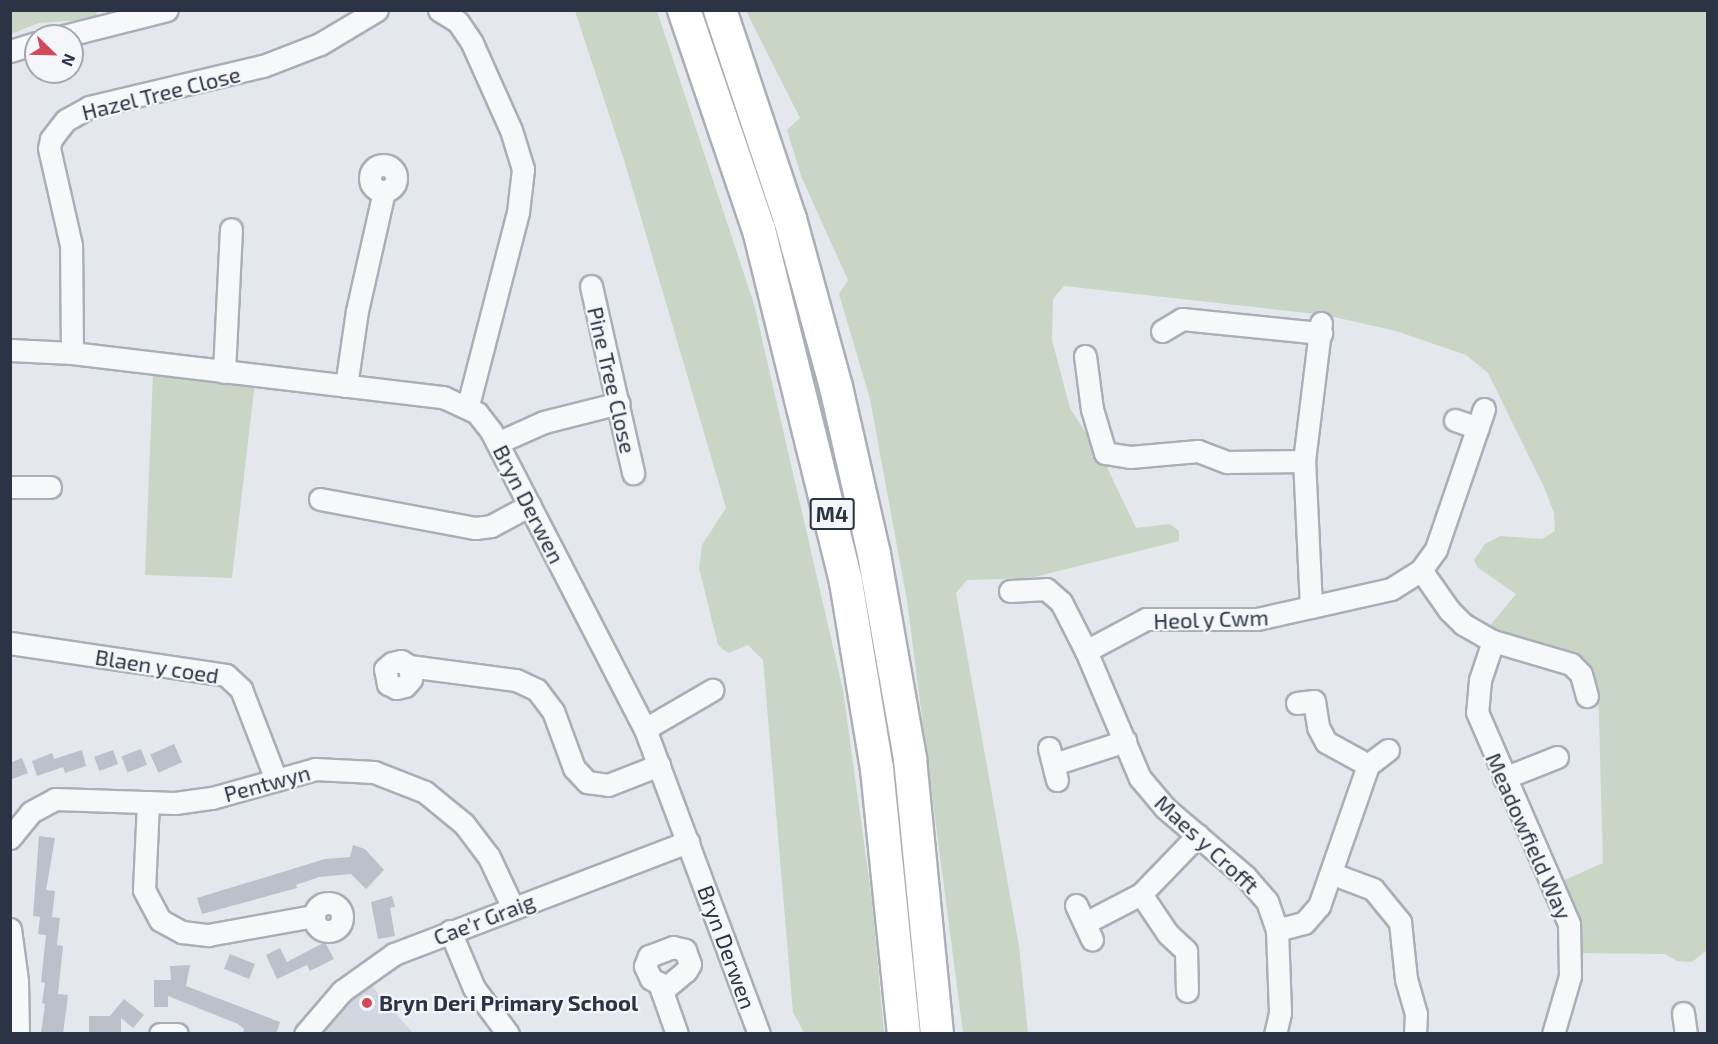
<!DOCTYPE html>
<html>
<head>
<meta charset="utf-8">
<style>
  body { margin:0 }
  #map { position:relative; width:1718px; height:1044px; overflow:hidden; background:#e4e7ec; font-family:"Exo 2",sans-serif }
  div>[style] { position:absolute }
  .built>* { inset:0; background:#d2d6de }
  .green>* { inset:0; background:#c9d6c5 }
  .building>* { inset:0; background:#bbc0ca; transform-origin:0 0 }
  .roads { filter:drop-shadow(2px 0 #a9aeb7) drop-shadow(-2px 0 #a9aeb7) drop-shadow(0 2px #a9aeb7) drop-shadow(0 -2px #a9aeb7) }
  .minor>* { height:21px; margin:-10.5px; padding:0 10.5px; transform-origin:10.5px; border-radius:10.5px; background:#f7f8fa }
  .minor>.ring { margin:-10.5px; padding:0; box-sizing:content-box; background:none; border:21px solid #f7f8fa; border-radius:50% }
  .highway>* { height:32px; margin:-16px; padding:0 16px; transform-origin:16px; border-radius:16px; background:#fff }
  .dots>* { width:16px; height:16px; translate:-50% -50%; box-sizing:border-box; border:3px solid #f4f6f9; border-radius:50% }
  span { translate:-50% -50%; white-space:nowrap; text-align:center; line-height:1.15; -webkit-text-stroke:4.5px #f4f6f9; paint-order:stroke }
  .shield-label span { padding:2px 4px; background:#f4f6f9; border:2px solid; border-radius:4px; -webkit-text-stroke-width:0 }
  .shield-label { font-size:21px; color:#2b3445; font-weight:700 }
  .street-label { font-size:22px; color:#2b3445 }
  .poi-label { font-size:22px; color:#2b3445; font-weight:700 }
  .left { translate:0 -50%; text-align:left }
  .frame { position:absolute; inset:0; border:12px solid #2b3445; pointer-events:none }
  .north { position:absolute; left:24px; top:24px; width:60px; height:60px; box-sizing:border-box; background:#f4f6f9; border:2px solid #a4a8b1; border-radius:50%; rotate:113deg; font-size:16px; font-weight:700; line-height:24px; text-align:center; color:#2b3445 }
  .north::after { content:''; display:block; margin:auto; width:21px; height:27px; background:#d1495b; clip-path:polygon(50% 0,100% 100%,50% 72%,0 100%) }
</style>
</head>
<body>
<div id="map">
  <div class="built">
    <div style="clip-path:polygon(370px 984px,413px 1033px,321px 1033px,355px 995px)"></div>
  </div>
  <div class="green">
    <div style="clip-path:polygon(11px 11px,96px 11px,98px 19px,39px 23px,11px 34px)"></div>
    <div style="clip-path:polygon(575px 11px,657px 11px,754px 304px,843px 690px,872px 901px,884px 1033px,804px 1033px,793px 1012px,763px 660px,748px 645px,728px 653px,718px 645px,699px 568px,702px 545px,726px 508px,625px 163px)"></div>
    <div style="clip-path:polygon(746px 11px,1707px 11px,1707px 950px,1692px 962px,1677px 961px,1665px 954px,1570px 953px,1549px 887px,1603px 863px,1598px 686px,1583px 683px,1580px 673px,1482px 635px,1516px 594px,1477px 567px,1474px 560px,1485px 544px,1500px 536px,1542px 539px,1555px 531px,1554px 513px,1544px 487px,1488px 373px,1466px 355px,1396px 331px,1325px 315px,1064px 286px,1053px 299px,1052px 340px,1070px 408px,1105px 463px,1136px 528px,1170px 524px,1179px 531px,1179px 541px,1030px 578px,967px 580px,956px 593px,1019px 946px,1028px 1033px,963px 1033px,907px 601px,870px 399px,839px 294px,848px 280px,801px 176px,787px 130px,800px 118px)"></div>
    <div style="clip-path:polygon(153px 374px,255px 382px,232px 578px,145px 575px)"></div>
  </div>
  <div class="building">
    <div style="left:174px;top:744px;width:20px;height:26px;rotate:66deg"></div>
    <div style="left:141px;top:749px;width:17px;height:21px;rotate:69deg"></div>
    <div style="clip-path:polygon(82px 750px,86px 766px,65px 773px,63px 767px,37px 776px,32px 761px,52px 753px,54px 759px)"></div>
    <div style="left:113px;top:750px;width:15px;height:20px;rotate:70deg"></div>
    <div style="clip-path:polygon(22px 758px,28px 773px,10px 780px,10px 763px)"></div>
    <div style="clip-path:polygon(39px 836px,55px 838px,46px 890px,55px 891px,52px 917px,60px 918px,57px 945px,63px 946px,58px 994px,68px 995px,63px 1034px,41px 1034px,45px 1004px,42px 1003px,45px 983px,41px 982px,46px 935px,38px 934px,40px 917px,33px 916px)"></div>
    <div style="clip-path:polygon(353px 845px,365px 849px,384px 870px,366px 889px,351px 874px,319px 877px,296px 885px,297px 888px,202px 914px,197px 898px,325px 859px,350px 857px)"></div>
    <div style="clip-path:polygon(392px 896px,395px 907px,390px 908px,395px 936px,378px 939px,371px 902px)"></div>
    <div style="clip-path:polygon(325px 942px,334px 959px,310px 971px,307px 965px,277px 979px,266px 955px,280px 948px,287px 962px)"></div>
    <div style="left:230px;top:954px;width:27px;height:16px;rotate:22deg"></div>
    <div style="clip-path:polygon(190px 965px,186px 986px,280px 1022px,276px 1034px,243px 1034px,244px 1029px,238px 1024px,168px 996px,168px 1007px,154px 1007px,154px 980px,171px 980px,170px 966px)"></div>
    <div style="clip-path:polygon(124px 999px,144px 1015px,133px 1028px,121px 1018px,121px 1034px,89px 1034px,89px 1016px,110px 1016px)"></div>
  </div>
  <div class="roads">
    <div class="minor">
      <div style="left:439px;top:10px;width:22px;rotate:32deg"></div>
      <div style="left:458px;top:22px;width:25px;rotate:56deg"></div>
      <div style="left:472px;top:43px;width:95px;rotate:65.9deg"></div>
      <div style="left:511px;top:130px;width:41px;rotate:72.9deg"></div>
      <div style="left:523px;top:169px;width:43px;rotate:96.6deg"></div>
      <div style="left:518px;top:212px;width:200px;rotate:104.5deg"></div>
      <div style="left:64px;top:36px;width:106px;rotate:-14.2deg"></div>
      <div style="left:10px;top:51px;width:27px;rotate:-17deg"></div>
      <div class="ring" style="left:370px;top:165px;width:5px;height:5px"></div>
      <div style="left:591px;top:286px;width:192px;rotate:77.3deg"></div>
      <div style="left:1162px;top:331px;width:23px;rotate:-31deg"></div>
      <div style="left:1182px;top:319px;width:140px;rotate:5.8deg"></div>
      <div style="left:10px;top:350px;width:62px;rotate:2.8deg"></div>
      <div style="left:72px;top:353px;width:374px;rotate:6.8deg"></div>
      <div style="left:443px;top:397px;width:38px;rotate:25deg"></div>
      <div style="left:477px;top:413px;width:23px;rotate:52deg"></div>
      <div style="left:491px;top:431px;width:335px;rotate:62.7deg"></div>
      <div style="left:645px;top:729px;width:326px;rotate:69.5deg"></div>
      <div style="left:72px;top:353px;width:108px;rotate:-90.5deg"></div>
      <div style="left:71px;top:245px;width:99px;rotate:-102.8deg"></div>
      <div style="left:49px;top:148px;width:9px;rotate:-77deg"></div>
      <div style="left:51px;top:139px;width:24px;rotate:-52deg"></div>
      <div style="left:66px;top:120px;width:26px;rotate:-29deg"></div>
      <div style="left:89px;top:107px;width:179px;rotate:-13.3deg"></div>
      <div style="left:263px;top:66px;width:61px;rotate:-21.1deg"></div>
      <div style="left:320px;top:44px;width:66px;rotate:-30.8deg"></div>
      <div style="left:1085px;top:356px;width:53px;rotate:82.5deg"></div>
      <div style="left:1092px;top:409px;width:46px;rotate:73.5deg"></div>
      <div style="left:1105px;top:453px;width:25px;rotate:9deg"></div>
      <div style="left:1130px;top:457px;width:68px;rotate:-5deg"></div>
      <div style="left:1198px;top:451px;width:31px;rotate:21deg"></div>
      <div style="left:1227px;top:462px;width:77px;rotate:-0.7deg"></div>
      <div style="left:224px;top:372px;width:143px;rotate:-87.2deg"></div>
      <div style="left:346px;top:386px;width:76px;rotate:-81.7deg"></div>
      <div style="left:357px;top:311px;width:123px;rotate:-77.3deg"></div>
      <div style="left:1455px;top:420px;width:24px;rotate:19deg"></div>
      <div style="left:497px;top:443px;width:51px;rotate:-24.1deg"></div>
      <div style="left:544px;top:422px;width:77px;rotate:-14.2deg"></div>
      <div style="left:10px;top:487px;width:40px"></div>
      <div style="left:320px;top:499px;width:158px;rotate:10.6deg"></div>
      <div style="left:475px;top:528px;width:16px;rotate:-7deg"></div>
      <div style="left:491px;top:526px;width:44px;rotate:-28.3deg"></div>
      <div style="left:1421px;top:570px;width:49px;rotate:55deg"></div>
      <div style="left:1449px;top:610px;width:20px;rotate:45deg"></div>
      <div style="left:1463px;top:624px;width:34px;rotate:30deg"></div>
      <div style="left:1493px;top:641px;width:81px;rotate:16.4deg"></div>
      <div style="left:1571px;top:664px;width:14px;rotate:45deg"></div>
      <div style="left:1581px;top:674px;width:23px;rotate:75deg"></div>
      <div style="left:1010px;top:591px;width:36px;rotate:-3deg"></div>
      <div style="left:1046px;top:589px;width:20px;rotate:41deg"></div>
      <div style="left:1061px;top:602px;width:55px;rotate:63deg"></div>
      <div style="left:1086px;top:651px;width:68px;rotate:-28.1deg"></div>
      <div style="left:1146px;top:619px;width:111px"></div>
      <div style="left:1257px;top:619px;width:55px;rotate:-12.5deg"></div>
      <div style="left:1311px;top:607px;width:146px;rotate:-92.7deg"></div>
      <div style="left:1304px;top:461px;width:139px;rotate:-83deg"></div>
      <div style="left:1311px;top:607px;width:82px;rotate:-12.7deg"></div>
      <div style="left:1391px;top:589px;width:36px;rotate:-32deg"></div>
      <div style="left:1421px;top:570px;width:26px;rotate:-54deg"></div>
      <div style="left:1436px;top:549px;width:148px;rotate:-71.1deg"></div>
      <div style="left:1493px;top:641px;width:41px;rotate:108.4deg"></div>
      <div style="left:1480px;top:680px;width:32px;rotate:95deg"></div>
      <div style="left:1477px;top:712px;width:231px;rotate:66.5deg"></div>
      <div style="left:1569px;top:924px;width:52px;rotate:88.9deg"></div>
      <div style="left:1570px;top:976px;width:60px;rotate:106.3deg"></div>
      <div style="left:10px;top:643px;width:218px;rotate:8.4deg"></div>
      <div style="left:226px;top:675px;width:21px;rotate:43deg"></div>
      <div style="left:241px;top:689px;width:94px;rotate:68.9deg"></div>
      <div style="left:1086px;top:651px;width:138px;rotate:67deg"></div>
      <div style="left:1140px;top:778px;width:38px;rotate:50deg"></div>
      <div style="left:1164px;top:807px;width:106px;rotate:40.4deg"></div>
      <div style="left:1245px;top:876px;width:33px;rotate:49deg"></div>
      <div style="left:1267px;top:901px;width:31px;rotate:71deg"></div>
      <div style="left:1277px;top:930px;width:83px;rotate:87.9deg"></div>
      <div style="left:1280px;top:1013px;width:22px;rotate:103deg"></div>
      <div style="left:409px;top:666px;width:13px;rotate:81deg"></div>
      <div style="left:411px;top:679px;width:9px;rotate:131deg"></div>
      <div style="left:405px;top:686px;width:9px;rotate:167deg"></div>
      <div style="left:396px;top:688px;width:9px;rotate:-153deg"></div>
      <div style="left:388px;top:684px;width:15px;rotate:-101deg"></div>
      <div style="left:385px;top:669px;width:9px;rotate:-41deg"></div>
      <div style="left:392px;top:663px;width:9px;rotate:-13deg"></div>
      <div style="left:401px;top:661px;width:9px;rotate:32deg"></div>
      <div style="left:409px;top:666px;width:108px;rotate:7.5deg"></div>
      <div style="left:516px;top:680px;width:23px;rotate:25deg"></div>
      <div style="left:537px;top:690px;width:26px;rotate:53deg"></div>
      <div style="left:553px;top:711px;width:61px;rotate:69.8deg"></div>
      <div style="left:574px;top:768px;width:19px;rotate:47deg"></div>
      <div style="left:587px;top:782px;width:21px;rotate:8deg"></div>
      <div style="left:608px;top:785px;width:55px;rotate:-21.4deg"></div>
      <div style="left:1297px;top:703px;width:17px;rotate:-7deg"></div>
      <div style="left:1314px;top:701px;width:26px;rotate:81deg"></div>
      <div style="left:1318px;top:727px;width:17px;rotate:62deg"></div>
      <div style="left:1326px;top:742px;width:48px;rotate:28.7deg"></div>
      <div style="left:645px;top:729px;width:78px;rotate:-30.2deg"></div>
      <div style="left:1049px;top:748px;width:33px;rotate:76deg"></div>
      <div style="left:1054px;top:764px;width:75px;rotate:-17.9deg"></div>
      <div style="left:1504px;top:778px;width:57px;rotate:-21.6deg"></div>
      <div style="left:148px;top:802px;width:88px;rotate:92.6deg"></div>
      <div style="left:144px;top:890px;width:34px;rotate:62deg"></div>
      <div style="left:160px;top:920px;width:25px;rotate:29deg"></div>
      <div style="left:182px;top:932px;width:26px;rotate:7deg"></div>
      <div style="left:208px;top:935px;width:108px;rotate:-10.2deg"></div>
      <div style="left:10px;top:838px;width:33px;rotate:-51deg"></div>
      <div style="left:31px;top:812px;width:27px;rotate:-28deg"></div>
      <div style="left:55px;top:799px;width:120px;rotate:1.9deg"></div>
      <div style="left:175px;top:803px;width:37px;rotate:-8deg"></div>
      <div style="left:212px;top:798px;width:107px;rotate:-15.7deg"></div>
      <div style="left:315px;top:769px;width:59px;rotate:2.9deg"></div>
      <div style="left:374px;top:772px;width:55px;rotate:21.4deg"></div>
      <div style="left:425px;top:792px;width:50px;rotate:39.4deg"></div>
      <div style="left:464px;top:824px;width:41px;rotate:52.9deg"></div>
      <div style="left:489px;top:857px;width:56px;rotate:64.8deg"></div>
      <div style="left:1333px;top:874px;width:43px;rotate:20.6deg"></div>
      <div style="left:1373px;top:889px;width:43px;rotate:50.7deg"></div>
      <div style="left:1400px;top:922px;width:57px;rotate:84deg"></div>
      <div style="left:1406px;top:979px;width:36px;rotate:74deg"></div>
      <div style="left:1416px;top:1014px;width:20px;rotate:93deg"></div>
      <div style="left:1141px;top:894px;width:48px;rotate:56deg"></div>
      <div style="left:1168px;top:934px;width:25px;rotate:43deg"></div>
      <div style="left:1186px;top:951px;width:40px;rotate:88.6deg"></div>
      <div class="ring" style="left:314px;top:903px;width:7px;height:7px"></div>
      <div style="left:1076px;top:905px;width:38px;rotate:65deg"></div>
      <div style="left:1085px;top:923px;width:63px;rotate:-27.4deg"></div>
      <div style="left:1141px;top:894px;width:82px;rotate:-46deg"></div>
      <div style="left:10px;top:929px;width:52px;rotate:82.3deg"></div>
      <div style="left:17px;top:981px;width:53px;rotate:88.9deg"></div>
      <div style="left:1277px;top:930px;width:28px;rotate:-15deg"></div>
      <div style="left:1304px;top:923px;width:23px;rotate:-49deg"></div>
      <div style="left:1319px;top:906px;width:149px;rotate:-70.8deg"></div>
      <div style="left:1368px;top:765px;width:25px;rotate:-37deg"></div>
      <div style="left:450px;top:931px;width:62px;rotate:67.2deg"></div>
      <div style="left:474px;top:988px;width:57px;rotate:53.5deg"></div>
      <div style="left:662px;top:991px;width:31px;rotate:-40deg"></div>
      <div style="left:686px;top:971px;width:8px;rotate:-60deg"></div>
      <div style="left:690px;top:964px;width:15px;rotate:-110deg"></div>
      <div style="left:685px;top:950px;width:12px;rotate:-166deg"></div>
      <div style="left:673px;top:947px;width:26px;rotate:159deg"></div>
      <div style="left:649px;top:956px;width:11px;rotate:112deg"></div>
      <div style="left:645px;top:966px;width:14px;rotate:65deg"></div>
      <div style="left:651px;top:979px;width:9px;rotate:27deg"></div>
      <div style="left:659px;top:983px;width:54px;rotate:70.6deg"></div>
      <div style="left:1683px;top:1013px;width:21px;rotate:82deg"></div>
      <div style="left:160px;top:1034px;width:17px"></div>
      <div style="left:305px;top:1034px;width:57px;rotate:-49.3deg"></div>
      <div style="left:342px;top:991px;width:64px;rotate:-35.4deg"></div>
      <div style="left:394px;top:954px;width:315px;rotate:-20.9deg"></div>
    </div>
    <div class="highway">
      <div style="left:684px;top:10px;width:232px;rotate:71.2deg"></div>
      <div style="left:759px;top:230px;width:363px;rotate:76.1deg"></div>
      <div style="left:846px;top:582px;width:190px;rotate:80.6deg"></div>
      <div style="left:877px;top:769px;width:266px;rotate:84.2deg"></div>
      <div style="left:720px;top:10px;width:220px;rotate:71.5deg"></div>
      <div style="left:790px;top:219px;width:174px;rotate:74.7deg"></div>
      <div style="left:836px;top:387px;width:171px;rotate:77.2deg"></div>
      <div style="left:874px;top:554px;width:208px;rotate:80deg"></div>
      <div style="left:910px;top:759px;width:276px;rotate:84.4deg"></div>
    </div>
  </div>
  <div class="dots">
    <div style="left:367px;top:1003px;background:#d1495b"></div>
  </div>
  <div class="shield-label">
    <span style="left:832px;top:514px">M4</span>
  </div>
  <div class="street-label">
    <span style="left:161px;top:93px;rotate:-14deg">Hazel Tree Close</span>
    <span style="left:612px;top:380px;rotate:77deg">Pine Tree Close</span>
    <span style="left:529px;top:504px;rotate:63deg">Bryn Derwen</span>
    <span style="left:1211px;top:619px;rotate:-2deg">Heol y Cwm</span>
    <span style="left:157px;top:666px;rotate:9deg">Blaen y coed</span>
    <span style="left:267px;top:783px;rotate:-15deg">Pentwyn</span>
    <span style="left:1529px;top:836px;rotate:66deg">Meadowfield Way</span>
    <span style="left:1207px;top:844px;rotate:43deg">Maes y Crofft</span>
    <span style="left:484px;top:919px;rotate:-21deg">Cae'r Graig</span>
    <span style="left:727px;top:947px;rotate:70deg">Bryn Derwen</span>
  </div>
  <div class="poi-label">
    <span class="left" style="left:379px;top:1003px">Bryn Deri Primary School</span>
  </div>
  <div class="frame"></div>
  <div class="north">N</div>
</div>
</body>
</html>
